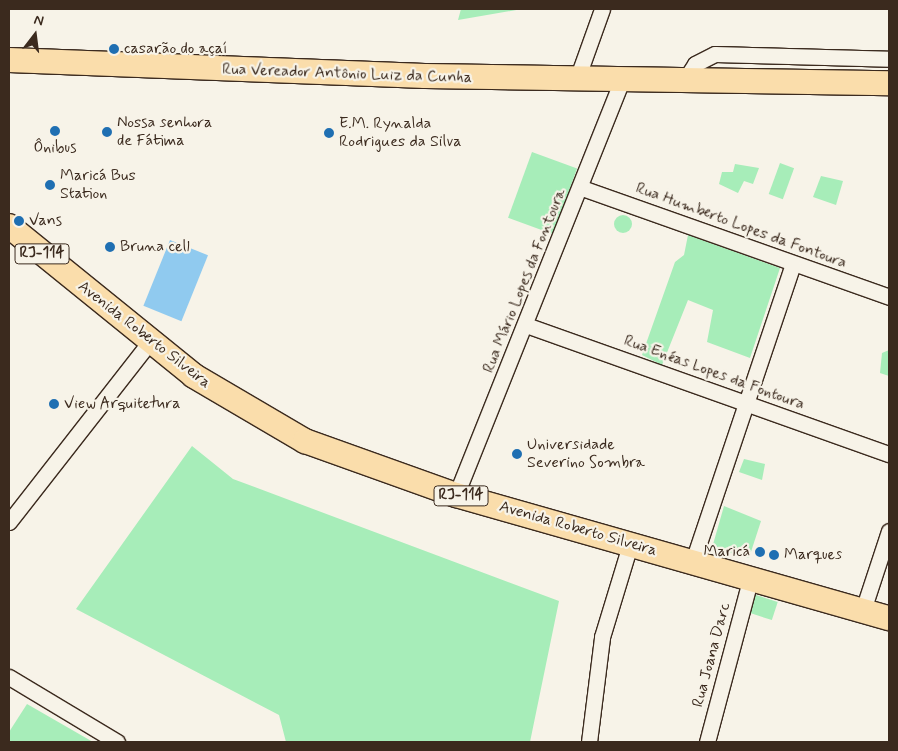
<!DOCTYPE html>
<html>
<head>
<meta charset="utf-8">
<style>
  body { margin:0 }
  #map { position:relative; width:898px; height:751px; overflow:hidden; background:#f7f3e8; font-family:Mynerve,sans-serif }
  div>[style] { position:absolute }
  .green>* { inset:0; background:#a7edb9; transform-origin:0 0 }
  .round { border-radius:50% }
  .water>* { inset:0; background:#90caef; transform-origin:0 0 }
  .roads { filter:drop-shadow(1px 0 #3b2a1e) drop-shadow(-1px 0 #3b2a1e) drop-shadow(0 1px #3b2a1e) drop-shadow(0 -1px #3b2a1e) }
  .minor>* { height:15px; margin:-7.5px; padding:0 7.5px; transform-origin:7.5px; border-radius:7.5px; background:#f7f3e8 }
  .primary>* { height:24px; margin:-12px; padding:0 12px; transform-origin:12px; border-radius:12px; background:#faddab }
  .dots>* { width:14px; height:14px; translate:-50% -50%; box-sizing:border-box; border:2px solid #f7f3e8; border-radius:50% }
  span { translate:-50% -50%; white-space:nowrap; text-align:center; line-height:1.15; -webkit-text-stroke:4.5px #f7f3e8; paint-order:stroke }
  .shield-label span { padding:1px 4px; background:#f7f3e8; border:1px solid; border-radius:4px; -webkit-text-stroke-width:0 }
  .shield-label { font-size:15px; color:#3b2a1e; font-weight:700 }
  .poi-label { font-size:16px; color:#3b2a1e }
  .left { translate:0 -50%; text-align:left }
  .right { translate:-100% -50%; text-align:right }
  .street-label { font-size:16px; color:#3b2a1e }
  .frame { position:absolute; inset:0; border:10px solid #3b2a1e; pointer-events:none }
  .north { position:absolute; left:10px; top:10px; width:50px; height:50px; -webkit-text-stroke:4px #f7f3e8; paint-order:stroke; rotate:15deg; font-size:14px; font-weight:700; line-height:20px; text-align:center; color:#3b2a1e }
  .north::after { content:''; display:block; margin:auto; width:18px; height:22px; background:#3b2a1e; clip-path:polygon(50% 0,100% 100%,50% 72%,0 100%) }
</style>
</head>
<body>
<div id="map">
  <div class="green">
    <div style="clip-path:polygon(461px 9px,522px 9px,458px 20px)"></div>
    <div style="left:532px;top:152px;width:48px;height:70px;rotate:20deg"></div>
    <div style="left:780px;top:163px;width:15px;height:33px;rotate:20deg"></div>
    <div style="clip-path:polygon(735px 164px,759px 168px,753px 184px,744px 181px,738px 193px,719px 184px,722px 172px,733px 172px)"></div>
    <div style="clip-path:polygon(821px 176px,843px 181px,836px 205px,813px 197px)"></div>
    <div class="round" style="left:614px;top:215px;width:18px;height:18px"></div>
    <div style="clip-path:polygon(688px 235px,780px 268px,750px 358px,707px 342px,713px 310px,688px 300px,662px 365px,642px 355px,675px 262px,684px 255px)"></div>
    <div style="clip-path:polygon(889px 350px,889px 376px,880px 373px,882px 353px)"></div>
    <div style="clip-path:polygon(192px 446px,233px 479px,559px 601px,530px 742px,286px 742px,279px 715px,76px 609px)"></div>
    <div style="clip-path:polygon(744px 459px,765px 464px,762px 480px,739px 472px)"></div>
    <div style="clip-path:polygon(724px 506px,761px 521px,749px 558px,712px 548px)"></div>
    <div style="left:753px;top:594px;width:26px;height:19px;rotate:18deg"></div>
    <div style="clip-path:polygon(27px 704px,93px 742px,9px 742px,9px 732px)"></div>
  </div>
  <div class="water">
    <div style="left:170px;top:240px;width:41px;height:71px;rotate:22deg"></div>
  </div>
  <div class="roads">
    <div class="minor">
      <div style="left:686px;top:78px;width:17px;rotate:-57deg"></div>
      <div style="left:695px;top:64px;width:22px;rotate:-27deg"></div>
      <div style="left:715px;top:54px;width:174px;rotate:1.6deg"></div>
      <div style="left:577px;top:79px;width:74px;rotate:-70.3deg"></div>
      <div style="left:582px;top:188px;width:326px;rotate:19.5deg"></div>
      <div style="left:526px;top:325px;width:385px;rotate:19.6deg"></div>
      <div style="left:456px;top:495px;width:449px;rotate:-68.2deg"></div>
      <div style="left:9px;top:522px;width:227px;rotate:-52deg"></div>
      <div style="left:693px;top:561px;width:313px;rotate:-71.4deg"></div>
      <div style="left:863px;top:610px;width:83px;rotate:-71.8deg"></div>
      <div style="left:9px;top:677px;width:126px;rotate:31deg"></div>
      <div style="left:589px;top:742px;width:106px;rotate:-82.9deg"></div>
      <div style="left:602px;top:637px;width:96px;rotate:-73.1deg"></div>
      <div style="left:707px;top:742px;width:171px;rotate:-75.1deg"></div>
    </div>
    <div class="primary">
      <div style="left:9px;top:60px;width:416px;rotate:2.2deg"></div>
      <div style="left:425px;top:76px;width:464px;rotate:0.9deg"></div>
      <div style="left:9px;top:226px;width:238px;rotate:39deg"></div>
      <div style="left:194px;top:376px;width:129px;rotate:30.4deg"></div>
      <div style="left:305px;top:441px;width:160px;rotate:19.7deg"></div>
      <div style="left:456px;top:495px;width:450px;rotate:15.9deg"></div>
    </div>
  </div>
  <div class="dots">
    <div style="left:114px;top:49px;background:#1f6fb2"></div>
    <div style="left:55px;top:131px;background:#1f6fb2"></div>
    <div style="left:107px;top:132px;background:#1f6fb2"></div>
    <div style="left:329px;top:133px;background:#1f6fb2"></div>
    <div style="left:50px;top:185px;background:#1f6fb2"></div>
    <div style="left:19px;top:221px;background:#1f6fb2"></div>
    <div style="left:110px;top:247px;background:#1f6fb2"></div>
    <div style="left:54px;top:404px;background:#1f6fb2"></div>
    <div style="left:517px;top:454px;background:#1f6fb2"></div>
    <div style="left:760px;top:552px;background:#1f6fb2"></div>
    <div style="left:774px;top:555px;background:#1f6fb2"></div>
  </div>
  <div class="shield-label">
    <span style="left:42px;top:254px">RJ-114</span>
    <span style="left:461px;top:496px">RJ-114</span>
  </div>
  <div class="poi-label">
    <span class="left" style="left:124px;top:49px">casarão do açaí</span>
    <span class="left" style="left:117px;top:132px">Nossa senhora<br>de Fátima</span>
    <span class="left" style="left:339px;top:133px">E.M. Rynalda<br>Rodrigues da Silva</span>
    <span style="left:55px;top:148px">Ônibus</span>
    <span class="left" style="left:60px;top:185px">Maricá Bus<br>Station</span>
    <span class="left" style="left:29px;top:221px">Vans</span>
    <span class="left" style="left:120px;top:247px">Bruna cell</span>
    <span class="left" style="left:64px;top:404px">View Arquitetura</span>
    <span class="left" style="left:527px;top:454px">Universidade<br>Severino Sombra</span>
    <span class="right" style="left:750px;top:552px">Maricá</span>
    <span class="left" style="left:784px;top:555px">Marques</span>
  </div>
  <div class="street-label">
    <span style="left:347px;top:74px;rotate:2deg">Rua Vereador Antônio Luiz da Cunha</span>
    <span style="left:741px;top:226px;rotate:20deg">Rua Humberto Lopes da Fontoura</span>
    <span style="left:525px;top:281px;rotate:-68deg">Rua Mário Lopes da Fontoura</span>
    <span style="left:144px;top:335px;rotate:38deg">Avenida Roberto Silveira</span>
    <span style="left:714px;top:373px;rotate:20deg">Rua Enéas Lopes da Fontoura</span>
    <span style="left:578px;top:529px;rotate:16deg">Avenida Roberto Silveira</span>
    <span style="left:712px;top:655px;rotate:-75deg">Rua Joana Darc</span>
  </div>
  <div class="frame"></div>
  <div class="north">N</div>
</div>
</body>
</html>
